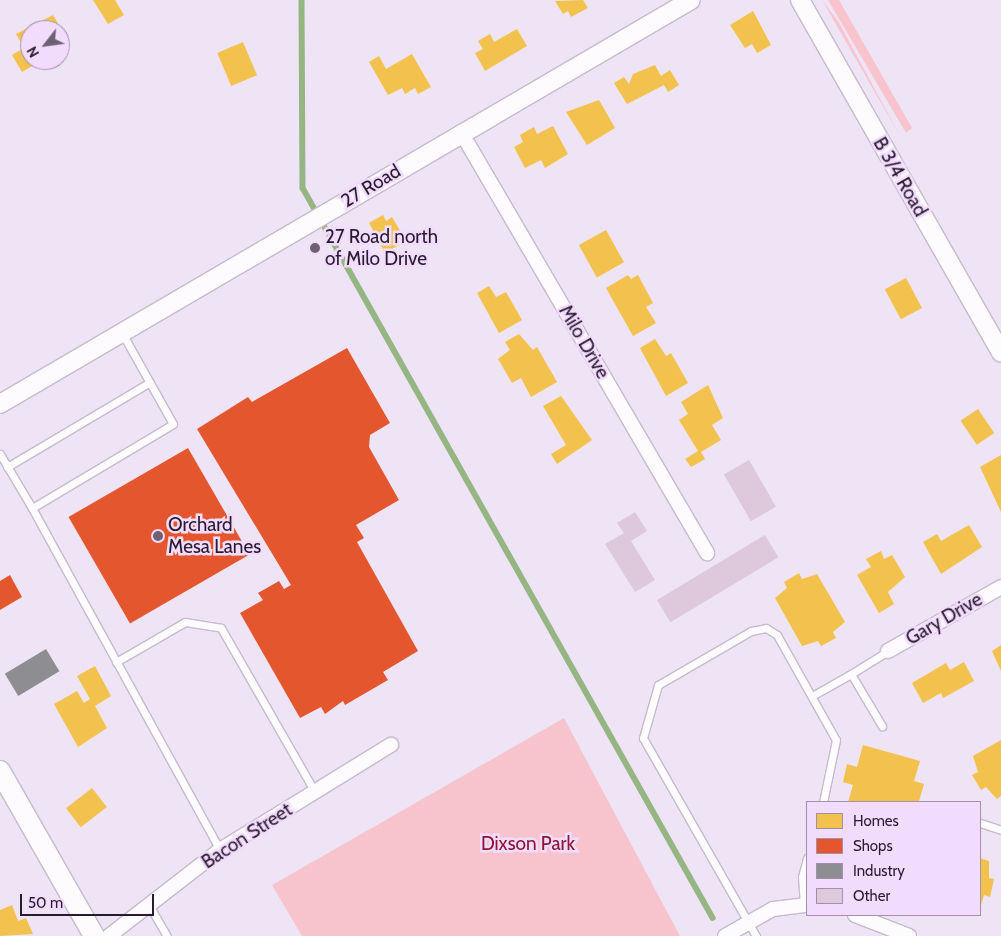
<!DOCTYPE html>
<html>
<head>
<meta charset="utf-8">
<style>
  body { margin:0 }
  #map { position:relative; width:1001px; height:936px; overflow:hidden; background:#efe4f5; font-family:Cabin,sans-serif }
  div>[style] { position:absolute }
  .green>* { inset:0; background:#f7c4ce }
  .homes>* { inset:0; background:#f2c14e; transform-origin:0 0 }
  .shops>* { inset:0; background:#e4572e; transform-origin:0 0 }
  .industry>* { inset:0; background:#8d8d92; transform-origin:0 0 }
  .stream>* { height:5.5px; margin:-2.75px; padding:0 2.75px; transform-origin:2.75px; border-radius:2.75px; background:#95b683 }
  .building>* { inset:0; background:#ddc8dc; transform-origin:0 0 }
  .roads { filter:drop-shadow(1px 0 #c6bacb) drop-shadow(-1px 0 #c6bacb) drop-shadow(0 1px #c6bacb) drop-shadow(0 -1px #c6bacb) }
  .service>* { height:7px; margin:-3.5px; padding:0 3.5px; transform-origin:3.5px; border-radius:3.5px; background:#fdfbfe }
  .minor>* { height:14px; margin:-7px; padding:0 7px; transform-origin:7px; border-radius:7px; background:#fdfbfe }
  .tertiary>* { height:18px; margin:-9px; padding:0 9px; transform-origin:9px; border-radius:9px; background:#fdfbfe }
  .secondary>* { height:20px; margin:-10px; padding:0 10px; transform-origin:10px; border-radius:10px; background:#fdfbfe }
  .dots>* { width:14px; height:14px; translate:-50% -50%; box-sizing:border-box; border:2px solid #f2dcfd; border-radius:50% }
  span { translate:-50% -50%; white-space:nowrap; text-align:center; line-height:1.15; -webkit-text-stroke:5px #f2dcfd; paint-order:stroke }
  .street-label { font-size:19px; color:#291b2f }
  .poi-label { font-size:19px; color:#291b2f }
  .left { translate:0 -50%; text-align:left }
  .park-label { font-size:19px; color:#8f1431 }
  .legend { position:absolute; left:806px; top:801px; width:175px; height:115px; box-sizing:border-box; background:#f2dcfd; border:1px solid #a28fab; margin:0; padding:6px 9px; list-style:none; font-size:15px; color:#291b2f }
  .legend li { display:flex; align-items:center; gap:10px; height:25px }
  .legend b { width:25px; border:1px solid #a28fab }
  .north { position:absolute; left:20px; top:20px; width:50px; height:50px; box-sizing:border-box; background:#f2dcfd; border:1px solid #a28fab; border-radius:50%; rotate:240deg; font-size:14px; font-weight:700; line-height:20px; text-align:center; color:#291b2f }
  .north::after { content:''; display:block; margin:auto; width:18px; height:22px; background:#6e6174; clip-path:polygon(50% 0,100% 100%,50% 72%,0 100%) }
  .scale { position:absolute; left:20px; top:894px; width:134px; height:22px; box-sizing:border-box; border:2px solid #291b2f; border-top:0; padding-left:6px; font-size:15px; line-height:18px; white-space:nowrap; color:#291b2f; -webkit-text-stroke:4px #f2dcfd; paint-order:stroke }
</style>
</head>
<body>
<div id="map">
  <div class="green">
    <div style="clip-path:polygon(822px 0,838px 21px,900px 136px)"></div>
    <div style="clip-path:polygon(828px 0,839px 0,912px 128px,906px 133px)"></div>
    <div style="clip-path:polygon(564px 718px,680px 936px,302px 936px,272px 885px)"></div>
  </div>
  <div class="homes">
    <div style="clip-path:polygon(93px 0,115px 0,124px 15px,108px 24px)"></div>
    <div style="clip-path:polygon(583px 0,588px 8px,571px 17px,568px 11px,563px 14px,555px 1px)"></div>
    <div style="clip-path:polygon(753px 11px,771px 45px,757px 53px,752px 44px,745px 48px,730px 25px)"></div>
    <div style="clip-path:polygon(53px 15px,66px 37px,60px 40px,60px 30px,30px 30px,34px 65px,22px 72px,12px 55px,24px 48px,16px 34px)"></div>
    <div style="clip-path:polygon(517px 29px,527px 46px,485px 71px,475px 53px,483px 49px,478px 41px,490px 34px,494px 42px)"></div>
    <div style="left:243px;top:42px;width:36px;height:28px;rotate:67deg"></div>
    <div style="clip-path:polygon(412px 54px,431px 87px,418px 94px,415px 88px,405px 94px,402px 88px,388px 95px,369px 62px,379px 56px,386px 69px)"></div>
    <div style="clip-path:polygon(655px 65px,661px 76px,670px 70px,679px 85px,668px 92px,664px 85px,627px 104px,614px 83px,624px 77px,629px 84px,633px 74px)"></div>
    <div style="clip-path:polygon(599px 100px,615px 128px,587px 145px,566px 112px)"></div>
    <div style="clip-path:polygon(553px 126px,568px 154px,545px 168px,541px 160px,525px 168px,514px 147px,523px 142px,520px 135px,534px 127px,537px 134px)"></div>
    <div style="clip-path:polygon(383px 215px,386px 221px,392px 217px,406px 241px,385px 253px,369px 223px)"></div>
    <div style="left:606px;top:230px;width:37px;height:31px;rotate:61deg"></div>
    <div style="clip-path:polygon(628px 275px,631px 279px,638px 275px,653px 303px,646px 307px,656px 323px,633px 336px,606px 288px)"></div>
    <div style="left:906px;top:278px;width:34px;height:24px;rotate:62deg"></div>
    <div style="clip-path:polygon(489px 286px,496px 297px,506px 292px,522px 320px,499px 333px,477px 293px)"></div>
    <div style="clip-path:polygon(519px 334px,533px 350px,537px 347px,557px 382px,531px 397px,521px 378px,512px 383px,498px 359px,510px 350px,505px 342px)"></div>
    <div style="clip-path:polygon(655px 339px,666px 356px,671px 353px,688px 383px,666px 396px,640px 348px)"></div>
    <div style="clip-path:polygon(708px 385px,723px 418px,712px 425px,721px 440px,701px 452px,705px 459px,691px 467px,685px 459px,698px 451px,679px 420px,688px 414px,681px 402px)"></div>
    <div style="clip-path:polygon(561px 396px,592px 440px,557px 464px,551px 454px,566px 445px,543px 406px)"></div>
    <div style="left:978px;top:409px;width:29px;height:21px;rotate:56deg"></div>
    <div style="clip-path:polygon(1001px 455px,1001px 512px,980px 467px)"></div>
    <div style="clip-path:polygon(969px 525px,982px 547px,941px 574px,923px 542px,937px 534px,941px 541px)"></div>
    <div style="clip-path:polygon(881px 551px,884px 559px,892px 555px,905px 577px,888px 592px,894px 604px,879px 613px,857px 575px,871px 567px,866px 559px)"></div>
    <div style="clip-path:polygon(799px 573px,802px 579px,817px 574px,845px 622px,833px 632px,836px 638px,821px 646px,818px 641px,802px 646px,775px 598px,787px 588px,784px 582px)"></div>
    <div style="clip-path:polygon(1001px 645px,1001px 671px,992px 651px)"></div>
    <div style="clip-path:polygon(964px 662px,974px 681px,943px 698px,941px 693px,923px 703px,912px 683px,946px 663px,950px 670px)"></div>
    <div style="clip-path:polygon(95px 666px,111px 696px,95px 706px,107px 728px,78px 747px,54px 704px,77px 691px,84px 703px,90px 699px,77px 676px)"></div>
    <div style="clip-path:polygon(1001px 740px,1001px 796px,997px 799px,986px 787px,981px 790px,972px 775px,978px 772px,973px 756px)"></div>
    <div style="clip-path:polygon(863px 745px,920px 761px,914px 781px,924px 784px,919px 801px,848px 802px,853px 785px,843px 782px,847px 764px,857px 767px)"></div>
    <div style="left:92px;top:788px;width:24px;height:33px;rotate:52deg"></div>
    <div style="clip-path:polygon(980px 858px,989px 861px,989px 878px,994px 879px,990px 897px,984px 895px,981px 905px)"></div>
    <div style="clip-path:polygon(12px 905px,18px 921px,26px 918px,33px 934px,0 936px,0 910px)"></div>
  </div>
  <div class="shops">
    <div style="clip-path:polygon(347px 348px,390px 423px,370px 435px,369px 447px,399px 500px,356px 525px,364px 538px,357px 542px,418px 651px,383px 672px,388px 680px,345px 705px,343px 701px,325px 714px,321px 707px,300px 718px,240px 613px,263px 600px,258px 593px,279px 581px,284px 589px,291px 585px,197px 429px,248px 397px,252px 402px)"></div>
    <div style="left:188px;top:448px;width:123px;height:138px;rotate:60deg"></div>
    <div style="clip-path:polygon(10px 575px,22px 597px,0 610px,0 581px)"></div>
  </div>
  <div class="industry">
    <div style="left:46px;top:649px;width:26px;height:48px;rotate:59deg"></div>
  </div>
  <div class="stream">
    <div style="left:302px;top:0;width:188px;rotate:89.7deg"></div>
    <div style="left:303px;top:188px;width:837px;rotate:60.68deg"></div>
  </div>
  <div class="building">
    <div style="left:749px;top:460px;width:54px;height:29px;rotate:60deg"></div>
    <div style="clip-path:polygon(635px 512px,647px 531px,631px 541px,655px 580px,635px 592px,605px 544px,624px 533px,617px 523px)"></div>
    <div style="left:765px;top:535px;width:26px;height:126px;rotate:59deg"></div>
  </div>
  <div class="roads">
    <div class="service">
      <div style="left:122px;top:333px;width:104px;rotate:60.7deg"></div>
      <div style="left:173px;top:424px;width:164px;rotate:149.2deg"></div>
      <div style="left:32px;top:508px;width:390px;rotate:61.2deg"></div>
      <div style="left:0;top:454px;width:63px;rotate:59.3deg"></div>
      <div style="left:7px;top:467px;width:166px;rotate:-30.7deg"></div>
      <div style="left:116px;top:662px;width:80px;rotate:-30.1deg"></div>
      <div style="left:185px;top:622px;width:36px;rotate:9deg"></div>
      <div style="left:221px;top:628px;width:189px;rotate:60.2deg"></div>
      <div style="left:851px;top:674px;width:44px;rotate:-31.9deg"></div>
      <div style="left:812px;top:696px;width:45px;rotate:-29.4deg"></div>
      <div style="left:851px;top:674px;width:61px;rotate:59.2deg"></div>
      <div style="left:980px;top:823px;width:22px;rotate:18deg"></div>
      <div style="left:149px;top:905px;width:36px;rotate:60deg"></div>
      <div style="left:804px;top:905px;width:28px;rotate:-94deg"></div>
      <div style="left:802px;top:877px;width:20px;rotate:-75deg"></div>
      <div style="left:756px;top:936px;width:228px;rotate:-119.7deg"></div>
      <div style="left:643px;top:738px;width:55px;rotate:-74.2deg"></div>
      <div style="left:658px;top:685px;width:108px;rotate:-30.1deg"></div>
      <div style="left:751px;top:631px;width:15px;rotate:-11deg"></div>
      <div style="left:766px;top:628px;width:13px;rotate:32deg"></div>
      <div style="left:777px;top:635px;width:120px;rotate:60.7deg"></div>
      <div style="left:836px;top:740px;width:63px;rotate:101.8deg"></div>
    </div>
    <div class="minor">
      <div style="left:461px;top:132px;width:488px;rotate:59.7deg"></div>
      <div style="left:888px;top:651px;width:130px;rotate:-29.5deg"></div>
      <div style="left:855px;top:915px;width:58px;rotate:21.3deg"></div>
      <div style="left:109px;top:936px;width:140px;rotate:-37.8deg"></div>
      <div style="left:220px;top:850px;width:201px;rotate:-31.6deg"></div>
      <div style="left:725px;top:936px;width:55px;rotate:-29.4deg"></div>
      <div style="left:773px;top:909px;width:34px;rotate:-7deg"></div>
    </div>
    <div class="tertiary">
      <div style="left:800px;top:0;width:406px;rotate:60.3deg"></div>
      <div style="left:0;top:404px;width:800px;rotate:-30.31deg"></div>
    </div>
    <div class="secondary">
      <div style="left:0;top:771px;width:190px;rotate:60.3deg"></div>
    </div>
  </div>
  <div class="dots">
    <div style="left:315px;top:248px;background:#6e6174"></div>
    <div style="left:158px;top:536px;background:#6e6174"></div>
  </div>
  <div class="street-label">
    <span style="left:900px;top:177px;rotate:60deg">B 3/4 Road</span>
    <span style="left:371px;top:186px;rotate:-31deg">27 Road</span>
    <span style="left:584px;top:342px;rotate:60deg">Milo Drive</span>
    <span style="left:944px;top:619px;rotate:-30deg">Gary Drive</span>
    <span style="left:247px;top:836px;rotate:-33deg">Bacon Street</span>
  </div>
  <div class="poi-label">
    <span class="left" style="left:325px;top:248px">27 Road north<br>of Milo Drive</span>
    <span class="left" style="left:168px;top:536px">Orchard<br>Mesa Lanes</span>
  </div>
  <div class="park-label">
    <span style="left:528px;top:844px">Dixson Park</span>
  </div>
  <ul class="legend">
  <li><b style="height:14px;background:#f2c14e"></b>Homes</li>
  <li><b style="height:14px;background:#e4572e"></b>Shops</li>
  <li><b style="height:14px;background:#8d8d92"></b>Industry</li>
  <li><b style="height:14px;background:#ddc8dc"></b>Other</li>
  </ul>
  <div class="north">N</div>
  <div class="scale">50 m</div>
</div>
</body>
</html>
